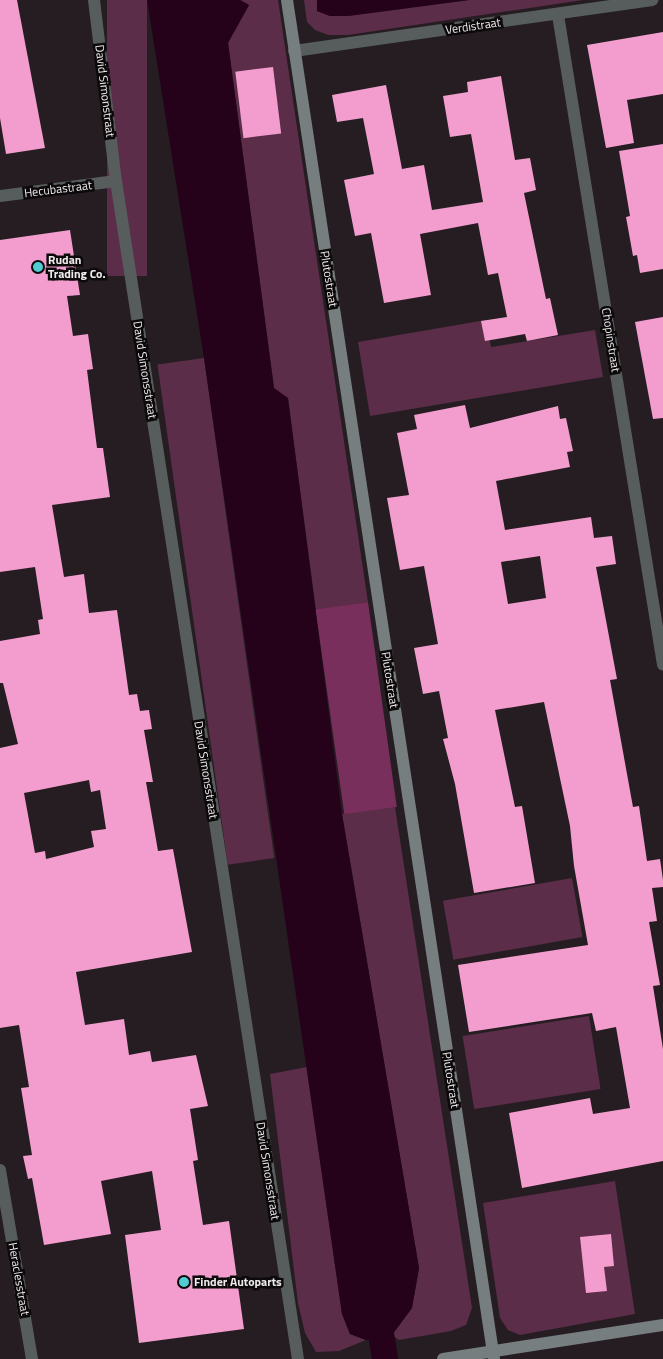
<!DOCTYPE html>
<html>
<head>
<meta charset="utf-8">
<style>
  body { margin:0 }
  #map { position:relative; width:663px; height:1359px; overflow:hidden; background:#251d21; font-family:"Titillium Web",sans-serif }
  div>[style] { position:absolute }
  .green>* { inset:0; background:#5b2d48; transform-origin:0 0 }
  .forest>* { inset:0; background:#782f5c; transform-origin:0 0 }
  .water>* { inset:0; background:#250219 }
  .canal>* { height:26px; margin:-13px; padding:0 13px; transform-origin:13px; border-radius:13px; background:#250219 }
  .building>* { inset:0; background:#f29dce; transform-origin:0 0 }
  .street>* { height:12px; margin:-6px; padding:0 6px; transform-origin:6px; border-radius:6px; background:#575c5c }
  .secondary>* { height:12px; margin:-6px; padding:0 6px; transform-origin:6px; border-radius:6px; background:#777e7f }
  .dots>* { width:14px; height:14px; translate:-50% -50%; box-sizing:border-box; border:2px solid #0c090a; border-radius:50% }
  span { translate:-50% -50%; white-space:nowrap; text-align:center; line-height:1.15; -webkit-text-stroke:5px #0c090a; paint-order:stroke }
  .street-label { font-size:12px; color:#efeaec }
  .poi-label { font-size:12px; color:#efeaec; font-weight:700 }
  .left { translate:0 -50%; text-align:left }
</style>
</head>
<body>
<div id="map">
  <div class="green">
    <div style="left:107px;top:0;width:40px;height:276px"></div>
    <div style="clip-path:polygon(240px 0,278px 0,368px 602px,316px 610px,288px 399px,274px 388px,228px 42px,249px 5px)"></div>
    <div style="clip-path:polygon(304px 0,317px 0,317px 11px,330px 16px,348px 16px,469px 0,583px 0,348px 35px,328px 35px,315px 30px,307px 22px)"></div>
    <div style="clip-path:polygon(486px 320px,491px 347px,595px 330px,603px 377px,370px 416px,358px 342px)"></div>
    <div style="left:204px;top:358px;width:505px;height:47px;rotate:82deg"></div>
    <div style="clip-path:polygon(395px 807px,472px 1308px,466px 1325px,451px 1331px,399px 1340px,392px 1335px,412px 1308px,419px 1268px,342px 814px)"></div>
    <div style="left:572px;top:878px;width:60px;height:131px;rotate:80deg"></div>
    <div style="left:589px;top:1016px;width:74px;height:128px;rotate:81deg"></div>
    <div style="clip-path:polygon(307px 1067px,342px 1314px,350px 1334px,366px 1340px,339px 1351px,316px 1352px,305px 1333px,298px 1303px,270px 1074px)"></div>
    <div style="clip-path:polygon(615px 1181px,635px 1314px,520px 1335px,508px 1330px,500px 1318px,483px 1203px)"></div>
  </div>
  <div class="forest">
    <div style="left:368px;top:602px;width:207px;height:53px;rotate:82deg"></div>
  </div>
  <div class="water">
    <div style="clip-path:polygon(147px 0,240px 0,249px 5px,228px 43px,274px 388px,288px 398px,342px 814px,419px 1268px,412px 1308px,392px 1335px,366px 1340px,350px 1334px,342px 1314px,204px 358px)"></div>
    <div style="clip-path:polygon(317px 0,469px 0,348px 16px,330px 16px,317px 11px)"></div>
  </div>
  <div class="canal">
    <div style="left:376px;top:1302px;width:58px;rotate:81deg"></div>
  </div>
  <div class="building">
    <div style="clip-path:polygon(0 0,17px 0,45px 148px,6px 154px,0 118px)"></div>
    <div style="clip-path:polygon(663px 32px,663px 94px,627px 100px,634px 143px,606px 148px,587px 45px)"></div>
    <div style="left:273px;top:67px;width:67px;height:38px;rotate:83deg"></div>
    <div style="clip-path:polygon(501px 76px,515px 160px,530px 158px,536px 190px,524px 193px,546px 299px,550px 298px,558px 335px,527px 341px,525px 334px,485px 341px,481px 321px,507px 317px,498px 273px,488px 275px,478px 223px,420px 234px,431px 295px,384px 303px,371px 233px,355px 236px,344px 180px,374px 174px,363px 118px,337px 122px,332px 95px,386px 85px,402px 169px,424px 165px,432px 210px,483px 202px,471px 134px,450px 137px,443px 96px,468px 92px,467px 82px)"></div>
    <div style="clip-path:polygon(663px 144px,663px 269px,640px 273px,637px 255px,633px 256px,626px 217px,630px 216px,619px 151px)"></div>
    <div style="clip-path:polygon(evenodd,70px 230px,80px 295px,67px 296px,73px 336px,88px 334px,93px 369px,87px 370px,97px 448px,103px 448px,110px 497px,52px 505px,64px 577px,84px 574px,89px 613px,117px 610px,129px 695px,137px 694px,140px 711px,149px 710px,152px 729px,144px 730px,153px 782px,146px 782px,158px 851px,173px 849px,192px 952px,76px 972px,85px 1025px,124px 1019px,129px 1055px,150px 1051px,152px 1062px,196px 1055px,208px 1106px,190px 1109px,198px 1160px,193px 1161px,203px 1225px,229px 1221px,244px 1329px,139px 1343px,125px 1235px,161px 1230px,152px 1171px,101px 1181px,111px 1234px,44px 1245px,32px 1178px,28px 1179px,23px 1156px,32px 1155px,21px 1088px,29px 1087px,19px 1025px,0 1028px,0 748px,18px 744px,3px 683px,0 683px,0 641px,40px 634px,38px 620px,43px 619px,35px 567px,0 572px,0 240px,70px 230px,89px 780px,91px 792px,100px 790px,106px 829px,91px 831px,94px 847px,46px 859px,45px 851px,35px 853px,24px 793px,89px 780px)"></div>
    <div style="clip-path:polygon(663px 317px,663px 418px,653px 419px,635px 322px)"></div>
    <div style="clip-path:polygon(evenodd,465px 405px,470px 428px,558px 406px,560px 419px,566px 418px,573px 451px,567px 452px,570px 467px,496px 481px,505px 530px,591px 517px,594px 538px,612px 536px,616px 564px,596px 567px,617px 679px,610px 680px,633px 807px,639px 806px,647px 861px,660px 859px,663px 880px,663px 887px,652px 888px,657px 921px,649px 922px,660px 985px,653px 986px,663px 1049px,663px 1161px,522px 1188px,509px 1113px,590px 1098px,593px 1114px,630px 1108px,616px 1027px,596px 1031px,592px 1013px,469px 1032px,458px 965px,588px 945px,574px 866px,570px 826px,544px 702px,495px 710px,515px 807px,522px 806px,535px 883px,474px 893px,455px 784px,443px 739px,448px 738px,439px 691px,423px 694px,414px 648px,438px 644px,424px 566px,400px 570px,387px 498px,409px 495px,397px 433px,417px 429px,414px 415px,465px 405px,540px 556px,546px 598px,508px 604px,501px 562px,540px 556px)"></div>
    <div style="clip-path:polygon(611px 1234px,614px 1266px,604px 1267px,607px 1291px,586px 1293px,580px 1237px)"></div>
  </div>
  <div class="street">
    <div style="left:94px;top:0;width:182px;rotate:83.1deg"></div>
    <div style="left:116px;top:181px;width:1192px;rotate:81.22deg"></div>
    <div style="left:558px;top:15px;width:658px;rotate:80.82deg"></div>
    <div style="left:294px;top:51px;width:362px;rotate:-8.1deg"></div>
    <div style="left:0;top:196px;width:117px;rotate:-7.4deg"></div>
    <div style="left:0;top:1170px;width:192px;rotate:80.4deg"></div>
  </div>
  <div class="secondary">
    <div style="left:287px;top:0;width:1375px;rotate:81.34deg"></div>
    <div style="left:443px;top:1359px;width:223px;rotate:-8.8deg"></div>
  </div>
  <div class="dots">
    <div style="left:38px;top:267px;background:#51ccd3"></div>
    <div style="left:184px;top:1282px;background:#51ccd3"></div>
  </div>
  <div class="street-label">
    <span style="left:473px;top:26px;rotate:-8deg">Verdistraat</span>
    <span style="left:105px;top:91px;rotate:83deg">David Simonstraat</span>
    <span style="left:58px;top:189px;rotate:-7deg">Hecubastraat</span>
    <span style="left:329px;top:279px;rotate:81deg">Plutostraat</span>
    <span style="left:611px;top:340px;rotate:81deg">Chopinstraat</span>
    <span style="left:145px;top:370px;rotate:81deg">David Simonsstraat</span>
    <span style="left:390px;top:680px;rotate:81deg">Plutostraat</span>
    <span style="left:206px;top:770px;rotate:81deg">David Simonsstraat</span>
    <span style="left:451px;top:1080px;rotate:81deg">Plutostraat</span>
    <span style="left:268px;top:1171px;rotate:81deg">David Simonsstraat</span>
    <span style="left:19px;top:1279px;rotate:80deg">Heraclesstraat</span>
  </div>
  <div class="poi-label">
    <span class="left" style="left:48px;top:267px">Rudan<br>Trading Co.</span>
    <span class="left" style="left:194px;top:1282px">Finder Autoparts</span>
  </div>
</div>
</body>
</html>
